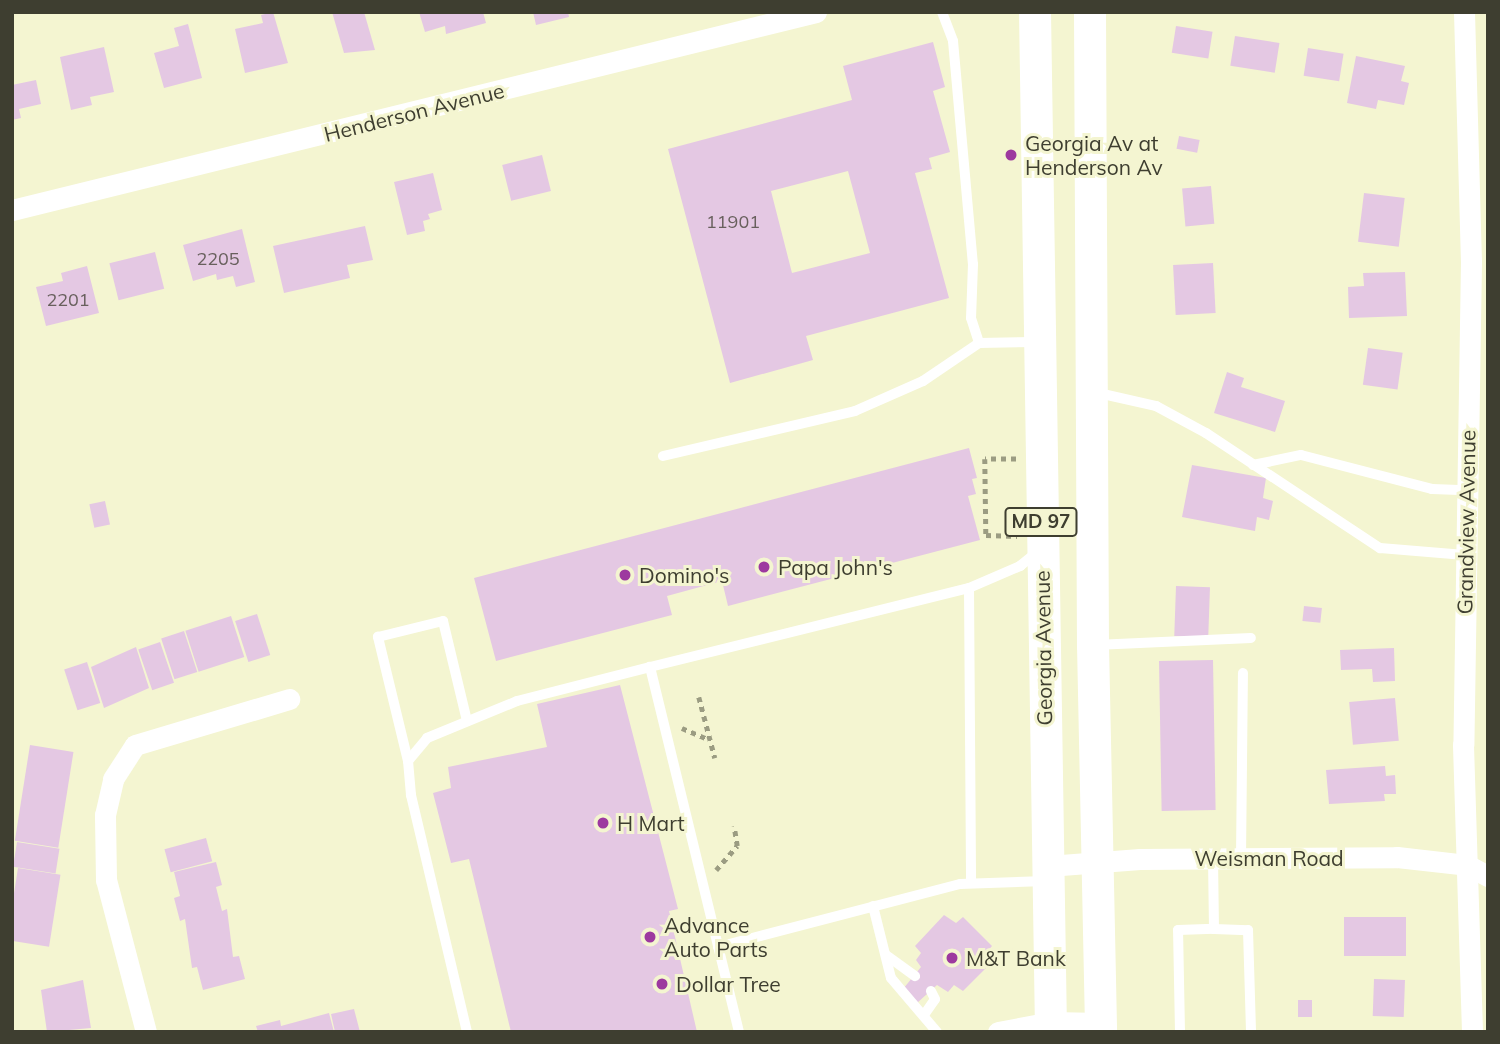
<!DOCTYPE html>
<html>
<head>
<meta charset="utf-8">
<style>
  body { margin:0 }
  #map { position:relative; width:1500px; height:1044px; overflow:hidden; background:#f4f5d1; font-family:Mulish,sans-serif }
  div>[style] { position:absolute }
  .building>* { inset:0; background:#e4c8e3; transform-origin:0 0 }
  .path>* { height:4.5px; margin-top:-2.25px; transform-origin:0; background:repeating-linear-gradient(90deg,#9b9c82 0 5px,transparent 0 10px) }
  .service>* { height:10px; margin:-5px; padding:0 5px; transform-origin:5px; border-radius:5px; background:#fff }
  .minor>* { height:21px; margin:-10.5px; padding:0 10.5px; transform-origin:10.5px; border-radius:10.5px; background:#fff }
  .primary>* { height:32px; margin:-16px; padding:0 16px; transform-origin:16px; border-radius:16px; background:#fff }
  .dots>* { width:19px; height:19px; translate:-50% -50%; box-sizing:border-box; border:4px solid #f4f5d1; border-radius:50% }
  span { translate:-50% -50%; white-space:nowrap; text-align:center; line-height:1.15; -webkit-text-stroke:6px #f4f5d1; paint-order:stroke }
  .number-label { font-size:18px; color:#68605d }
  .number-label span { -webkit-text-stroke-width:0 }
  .shield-label span { padding:2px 5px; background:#f4f5d1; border:2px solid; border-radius:5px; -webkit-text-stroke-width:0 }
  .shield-label { font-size:19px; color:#3e3e30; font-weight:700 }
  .street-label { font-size:21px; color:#3e3e30 }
  .poi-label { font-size:21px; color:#3e3e30 }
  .left { translate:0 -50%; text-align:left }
  .frame { position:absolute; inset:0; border:14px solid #3e3e30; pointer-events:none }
</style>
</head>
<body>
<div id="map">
  <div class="building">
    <div style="clip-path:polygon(273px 12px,288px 63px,245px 73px,235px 29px,263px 23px,261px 15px)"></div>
    <div style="clip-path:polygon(332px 12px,364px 12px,375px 50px,344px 53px)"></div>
    <div style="clip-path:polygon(419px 12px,483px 12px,486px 23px,446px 34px,445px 26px,425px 32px)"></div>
    <div style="clip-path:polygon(533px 12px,568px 12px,569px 17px,536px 25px)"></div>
    <div style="clip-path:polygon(188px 24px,202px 78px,164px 88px,154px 53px,179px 46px,174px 28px)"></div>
    <div style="left:1176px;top:26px;width:37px;height:27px;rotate:9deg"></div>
    <div style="left:1235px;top:36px;width:45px;height:30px;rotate:9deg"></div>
    <div style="clip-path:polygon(evenodd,933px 42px,945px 87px,933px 91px,950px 152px,929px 158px,932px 169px,915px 173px,949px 298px,806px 336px,813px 360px,730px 383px,668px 149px,852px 100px,843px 66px,933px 42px,848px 171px,870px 253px,792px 273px,771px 191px,848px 171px)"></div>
    <div style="clip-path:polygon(104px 47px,114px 92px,90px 97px,92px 105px,71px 110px,60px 57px)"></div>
    <div style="left:1308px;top:48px;width:36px;height:28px;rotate:9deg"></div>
    <div style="clip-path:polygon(1356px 56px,1405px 66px,1401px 81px,1409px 83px,1404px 105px,1378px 100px,1376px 109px,1347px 103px)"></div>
    <div style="clip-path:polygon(36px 80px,41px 104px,19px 109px,21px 118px,12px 120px,12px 85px)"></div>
    <div style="left:1179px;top:136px;width:21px;height:13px;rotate:11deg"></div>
    <div style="left:542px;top:155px;width:37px;height:41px;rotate:76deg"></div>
    <div style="clip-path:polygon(433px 173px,442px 210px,428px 214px,430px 219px,423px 221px,425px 231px,407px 235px,394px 182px)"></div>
    <div style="left:1211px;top:186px;width:38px;height:29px;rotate:85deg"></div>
    <div style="left:1364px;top:193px;width:41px;height:49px;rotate:7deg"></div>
    <div style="clip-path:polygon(365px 226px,373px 260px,347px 265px,350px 278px,284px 293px,273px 246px)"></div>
    <div style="clip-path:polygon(242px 229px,255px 282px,236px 287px,233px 276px,217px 280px,216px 274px,193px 281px,183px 245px)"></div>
    <div style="left:155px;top:252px;width:38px;height:47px;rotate:76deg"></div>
    <div style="left:1213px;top:263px;width:50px;height:40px;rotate:87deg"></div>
    <div style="clip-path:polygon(87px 266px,99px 313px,46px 326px,36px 287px,63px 281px,61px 273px)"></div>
    <div style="clip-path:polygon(1405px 272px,1407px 316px,1349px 318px,1348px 287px,1364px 286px,1363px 273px)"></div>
    <div style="left:1368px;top:348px;width:35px;height:37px;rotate:8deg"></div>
    <div style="clip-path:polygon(1227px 372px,1244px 378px,1241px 387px,1285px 401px,1275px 432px,1214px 413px)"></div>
    <div style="clip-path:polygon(969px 448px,977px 478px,972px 479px,976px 494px,968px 496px,980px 540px,728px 606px,722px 581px,667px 596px,672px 615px,496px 661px,474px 578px)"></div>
    <div style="clip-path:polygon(1192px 465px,1266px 478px,1263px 498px,1273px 501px,1269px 520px,1257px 517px,1255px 531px,1182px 517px)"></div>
    <div style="left:105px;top:501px;width:24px;height:16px;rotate:78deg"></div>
    <div style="left:1176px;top:586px;width:34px;height:50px;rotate:2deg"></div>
    <div style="left:1304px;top:606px;width:18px;height:15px;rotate:6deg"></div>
    <div style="left:257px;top:614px;width:43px;height:23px;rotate:72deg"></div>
    <div style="left:231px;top:616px;width:43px;height:48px;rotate:72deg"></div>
    <div style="left:184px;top:631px;width:43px;height:24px;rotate:72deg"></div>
    <div style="left:160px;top:642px;width:43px;height:23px;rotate:71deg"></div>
    <div style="clip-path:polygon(136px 647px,149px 688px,104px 708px,91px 667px)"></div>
    <div style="clip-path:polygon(1394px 648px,1395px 681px,1373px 682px,1372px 669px,1341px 670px,1340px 650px)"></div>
    <div style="left:1213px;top:660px;width:150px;height:54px;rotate:89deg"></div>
    <div style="left:87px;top:662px;width:43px;height:24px;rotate:72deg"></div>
    <div style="clip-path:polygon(620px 685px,678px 909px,669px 911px,697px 1032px,511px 1032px,469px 859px,451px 863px,433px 793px,451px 788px,448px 767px,547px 747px,537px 704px)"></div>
    <div style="left:1395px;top:698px;width:43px;height:46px;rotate:85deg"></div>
    <div style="left:30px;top:745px;width:44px;height:97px;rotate:9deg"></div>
    <div style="clip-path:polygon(1385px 766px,1386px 776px,1395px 775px,1396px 794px,1384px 794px,1385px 801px,1329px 804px,1326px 770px)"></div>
    <div style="left:206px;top:838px;width:24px;height:43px;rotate:75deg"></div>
    <div style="left:17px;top:842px;width:43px;height:25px;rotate:9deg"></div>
    <div style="clip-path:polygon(216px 862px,222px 885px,216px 887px,222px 911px,227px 909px,233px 957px,239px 956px,245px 979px,203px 990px,197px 967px,192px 968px,185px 919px,180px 921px,174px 898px,180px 896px,174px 872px)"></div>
    <div style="left:18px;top:868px;width:43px;height:73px;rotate:9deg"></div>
    <div style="clip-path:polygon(944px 915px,956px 923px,963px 917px,992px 946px,984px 956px,991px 963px,963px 991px,954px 985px,948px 992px,937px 985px,917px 1003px,903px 989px,921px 967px,916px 960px,921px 953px,915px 946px)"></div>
    <div style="left:1344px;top:917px;width:62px;height:39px"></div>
    <div style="left:1374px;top:979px;width:31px;height:37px;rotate:2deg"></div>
    <div style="clip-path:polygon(83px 980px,91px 1028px,47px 1032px,41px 990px)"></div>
    <div style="left:1312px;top:1000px;width:17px;height:14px;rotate:90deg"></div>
    <div style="clip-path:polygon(354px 1009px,360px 1032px,335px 1032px,331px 1014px)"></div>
    <div style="clip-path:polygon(329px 1013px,334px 1032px,258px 1032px,256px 1026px,280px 1020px,281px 1026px)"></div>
  </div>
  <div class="path">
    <div style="left:1016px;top:459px;width:31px;rotate:180deg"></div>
    <div style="left:985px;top:459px;width:76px;rotate:89.2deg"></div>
    <div style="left:986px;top:535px;width:31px;rotate:2deg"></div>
    <div style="left:699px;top:697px;width:63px;rotate:75.3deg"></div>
    <div style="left:682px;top:728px;width:30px;rotate:23deg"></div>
    <div style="left:716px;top:870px;width:32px;rotate:-49deg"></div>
    <div style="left:737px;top:846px;width:20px;rotate:-99deg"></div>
  </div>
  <div class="service">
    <div style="left:942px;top:12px;width:31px;rotate:69deg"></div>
    <div style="left:953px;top:41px;width:224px;rotate:84.9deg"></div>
    <div style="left:973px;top:264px;width:54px;rotate:92.1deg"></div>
    <div style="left:971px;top:318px;width:26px;rotate:72deg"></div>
    <div style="left:1094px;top:392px;width:64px;rotate:12.7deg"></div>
    <div style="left:1156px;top:406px;width:57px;rotate:28.4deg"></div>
    <div style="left:1206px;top:433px;width:209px;rotate:33.5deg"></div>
    <div style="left:1380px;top:548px;width:85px;rotate:4.7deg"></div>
    <div style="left:663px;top:456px;width:197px;rotate:-13.2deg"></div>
    <div style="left:855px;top:411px;width:74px;rotate:-23.8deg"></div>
    <div style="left:923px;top:381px;width:68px;rotate:-34.2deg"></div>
    <div style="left:979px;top:343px;width:58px;rotate:-1deg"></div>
    <div style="left:1253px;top:465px;width:49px;rotate:-11.8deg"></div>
    <div style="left:1301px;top:455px;width:135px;rotate:14.5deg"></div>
    <div style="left:1432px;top:489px;width:34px;rotate:2deg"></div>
    <div style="left:969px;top:588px;width:295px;rotate:89.6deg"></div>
    <div style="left:1095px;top:645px;width:156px;rotate:-2.6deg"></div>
    <div style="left:408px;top:761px;width:128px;rotate:-103.6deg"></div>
    <div style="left:378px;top:637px;width:67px;rotate:-13.8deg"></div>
    <div style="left:443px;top:621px;width:103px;rotate:76.5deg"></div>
    <div style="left:1213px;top:858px;width:71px;rotate:89.2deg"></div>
    <div style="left:1214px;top:929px;width:34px;rotate:2deg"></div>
    <div style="left:1248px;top:930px;width:102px;rotate:88.3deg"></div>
    <div style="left:1241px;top:858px;width:185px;rotate:-89.4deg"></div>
    <div style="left:873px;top:906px;width:74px;rotate:76deg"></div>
    <div style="left:891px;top:978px;width:71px;rotate:49.6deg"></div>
    <div style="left:718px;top:947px;width:250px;rotate:-14.6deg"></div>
    <div style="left:960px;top:884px;width:86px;rotate:-2deg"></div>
    <div style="left:886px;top:955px;width:36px;rotate:36deg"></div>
    <div style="left:924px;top:1015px;width:19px;rotate:-55deg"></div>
    <div style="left:935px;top:999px;width:9px;rotate:-117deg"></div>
    <div style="left:467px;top:1032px;width:244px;rotate:-103.3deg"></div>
    <div style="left:411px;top:795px;width:34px;rotate:-95deg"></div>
    <div style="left:408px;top:761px;width:30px;rotate:-50deg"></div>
    <div style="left:427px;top:738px;width:97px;rotate:-22.3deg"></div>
    <div style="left:517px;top:701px;width:137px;rotate:-14.3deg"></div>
    <div style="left:739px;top:1032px;width:376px;rotate:-103.7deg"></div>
    <div style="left:650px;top:667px;width:329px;rotate:-13.9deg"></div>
    <div style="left:969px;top:588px;width:56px;rotate:-23.3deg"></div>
    <div style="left:1020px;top:566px;width:22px;rotate:-39deg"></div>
    <div style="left:1180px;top:1032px;width:102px;rotate:-91.1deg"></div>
    <div style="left:1178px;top:930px;width:36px;rotate:-2deg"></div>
  </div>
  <div class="minor">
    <div style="left:1464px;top:12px;width:249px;rotate:88.4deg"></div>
    <div style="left:1471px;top:261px;width:484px;rotate:90.9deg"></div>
    <div style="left:1463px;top:745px;width:287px;rotate:88.2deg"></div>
    <div style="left:12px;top:210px;width:828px;rotate:-13.83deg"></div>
    <div style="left:1048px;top:866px;width:92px;rotate:-4.4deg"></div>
    <div style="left:1140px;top:859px;width:257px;rotate:-0.4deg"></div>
    <div style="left:1397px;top:857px;width:70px;rotate:6.5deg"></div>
    <div style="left:1467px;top:865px;width:24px;rotate:28deg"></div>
    <div style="left:146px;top:1032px;width:157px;rotate:-104.7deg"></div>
    <div style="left:106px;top:880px;width:65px;rotate:-90.9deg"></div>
    <div style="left:105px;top:815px;width:37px;rotate:-77deg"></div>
    <div style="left:113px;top:779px;width:40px;rotate:-57.1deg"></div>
    <div style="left:135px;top:745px;width:161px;rotate:-16.6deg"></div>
    <div style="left:998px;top:1032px;width:54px;rotate:-10.7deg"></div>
    <div style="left:1051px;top:1022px;width:50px;rotate:1.1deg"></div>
  </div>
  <div class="primary">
    <div style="left:1035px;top:12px;width:1020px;rotate:89.1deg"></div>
    <div style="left:1090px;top:12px;width:633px;rotate:89.73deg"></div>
    <div style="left:1093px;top:645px;width:387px;rotate:88.8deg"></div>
  </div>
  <div class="dots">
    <div style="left:1011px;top:155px;background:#9d399f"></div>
    <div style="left:764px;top:567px;background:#9d399f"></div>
    <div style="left:625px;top:575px;background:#9d399f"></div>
    <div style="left:603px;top:823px;background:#9d399f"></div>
    <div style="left:650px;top:937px;background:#9d399f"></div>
    <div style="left:952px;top:958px;background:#9d399f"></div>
    <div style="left:662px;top:984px;background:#9d399f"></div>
  </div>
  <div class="number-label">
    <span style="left:733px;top:222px">11901</span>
    <span style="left:218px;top:259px">2205</span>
    <span style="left:68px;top:300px">2201</span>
  </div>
  <div class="shield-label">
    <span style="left:1041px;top:522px">MD 97</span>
  </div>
  <div class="street-label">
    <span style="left:414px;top:112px;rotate:-14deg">Henderson Avenue</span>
    <span style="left:1466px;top:522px;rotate:-89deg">Grandview Avenue</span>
    <span style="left:1043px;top:648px;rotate:-91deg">Georgia Avenue</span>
    <span style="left:1269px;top:858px">Weisman Road</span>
  </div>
  <div class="poi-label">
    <span class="left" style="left:1025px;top:155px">Georgia Av at<br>Henderson Av</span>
    <span class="left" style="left:778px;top:567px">Papa John's</span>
    <span class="left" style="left:639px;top:575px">Domino's</span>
    <span class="left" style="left:617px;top:823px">H Mart</span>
    <span class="left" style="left:664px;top:937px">Advance<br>Auto Parts</span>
    <span class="left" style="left:966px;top:958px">M&amp;T Bank</span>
    <span class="left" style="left:676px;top:984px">Dollar Tree</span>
  </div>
  <div class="frame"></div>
</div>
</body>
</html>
